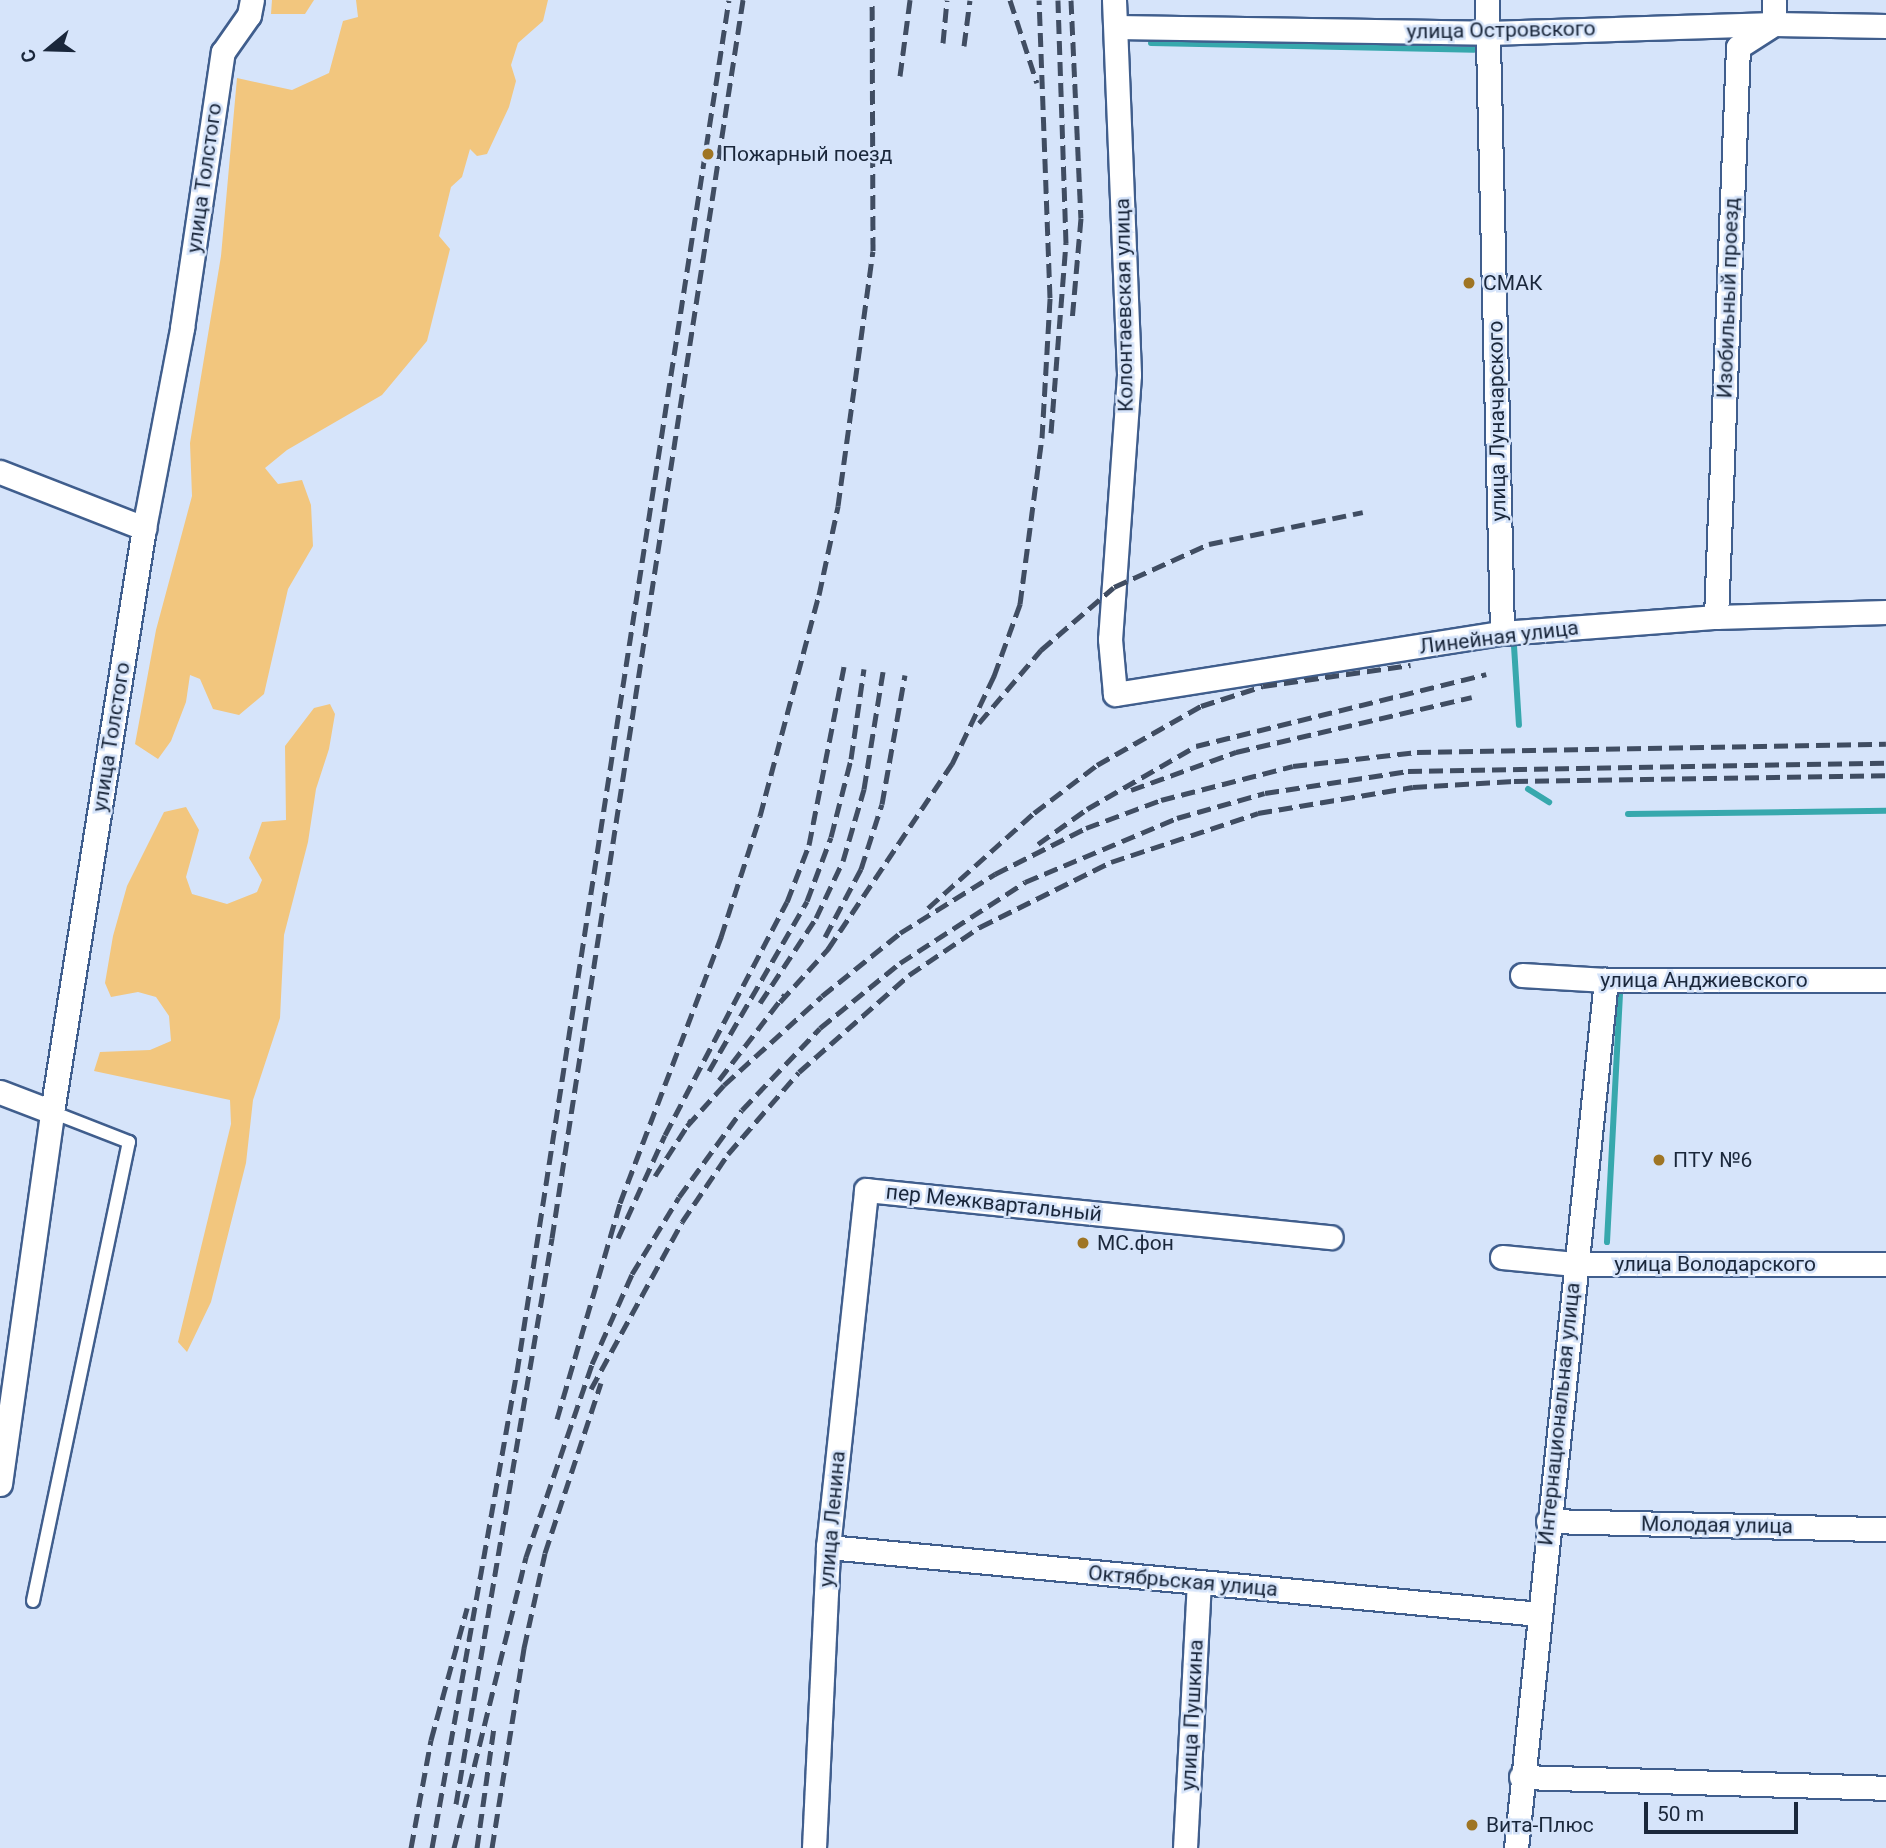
<!DOCTYPE html>
<html>
<head>
<meta charset="utf-8">
<style>
  body { margin:0 }
  #map { position:relative; width:1886px; height:1848px; overflow:hidden; background:#d6e4fa; font-family:Roboto,sans-serif }
  div>[style] { position:absolute }
  .green>* { inset:0; background:#f2c67e }
  .stream>* { height:6px; margin:-3px; padding:0 3px; transform-origin:3px; border-radius:3px; background:#37a8ad }
  .roads { filter:drop-shadow(2px 0 #405e8d) drop-shadow(-2px 0 #405e8d) drop-shadow(0 2px #405e8d) drop-shadow(0 -2px #405e8d) }
  .service>* { height:12px; margin:-6px; padding:0 6px; transform-origin:6px; border-radius:6px; background:#fff }
  .minor>* { height:23px; margin:-11.5px; padding:0 11.5px; transform-origin:11.5px; border-radius:11.5px; background:#fff }
  .rail>* { height:5px; margin-top:-2.5px; transform-origin:0; background:repeating-linear-gradient(90deg,#404d62 0 14px,transparent 0 21px) }
  .dots>* { width:19px; height:19px; translate:-50% -50%; box-sizing:border-box; border:4px solid #d6e4fa; border-radius:50% }
  span { translate:-50% -50%; white-space:nowrap; text-align:center; line-height:1.15; -webkit-text-stroke:5px #d6e4fa; paint-order:stroke }
  .street-label { font-size:21px; color:#1a273b }
  .poi-label { font-size:21px; color:#1a273b }
  .left { translate:0 -50%; text-align:left }
  .north { position:absolute; left:14px; top:14px; width:70px; height:70px; -webkit-text-stroke:5px #d6e4fa; paint-order:stroke; rotate:251deg; font-size:19px; font-weight:700; line-height:28px; text-align:center; color:#1a273b }
  .north::after { content:''; display:block; margin:auto; width:24px; height:32px; background:#1a273b; clip-path:polygon(50% 0,100% 100%,50% 72%,0 100%) }
  .scale { position:absolute; left:1644px; top:1802px; width:154px; height:32px; box-sizing:border-box; border:4px solid #1a273b; border-top:0; padding-left:9px; font-size:21px; line-height:24px; white-space:nowrap; color:#1a273b; -webkit-text-stroke:5px #d6e4fa; paint-order:stroke }
</style>
</head>
<body>
<div id="map">
  <div class="green">
    <div style="clip-path:polygon(272px 0,314px 0,305px 14px,271px 14px)"></div>
    <div style="clip-path:polygon(356px 0,548px 0,543px 21px,518px 43px,511px 65px,516px 81px,509px 107px,487px 154px,477px 156px,470px 149px,462px 177px,451px 187px,439px 236px,450px 249px,427px 341px,382px 395px,287px 450px,265px 468px,278px 484px,302px 480px,311px 505px,313px 546px,288px 589px,264px 694px,239px 715px,213px 709px,200px 679px,190px 675px,186px 702px,171px 741px,158px 759px,135px 744px,156px 630px,192px 496px,190px 443px,221px 256px,237px 78px,292px 90px,329px 73px,343px 21px,358px 17px)"></div>
    <div style="clip-path:polygon(330px 704px,335px 714px,329px 749px,316px 789px,308px 842px,284px 935px,280px 1018px,253px 1100px,246px 1163px,211px 1302px,187px 1352px,178px 1342px,231px 1124px,230px 1100px,94px 1071px,100px 1052px,150px 1050px,171px 1041px,169px 1016px,156px 997px,138px 992px,111px 997px,105px 983px,113px 936px,127px 886px,164px 812px,186px 807px,199px 830px,186px 877px,192px 894px,227px 904px,257px 892px,262px 880px,249px 858px,262px 822px,286px 820px,285px 746px,314px 708px)"></div>
  </div>
  <div class="stream">
    <div style="left:1151px;top:43px;width:323px;rotate:1.2deg"></div>
    <div style="left:1514px;top:646px;width:79px;rotate:86.4deg"></div>
    <div style="left:1528px;top:789px;width:25px;rotate:32deg"></div>
    <div style="left:1628px;top:814px;width:258px;rotate:-0.7deg"></div>
    <div style="left:1607px;top:1242px;width:252px;rotate:-87deg"></div>
  </div>
  <div class="roads">
    <div class="service">
      <div style="left:33px;top:1601px;width:469px;rotate:-78.2deg"></div>
      <div style="left:129px;top:1142px;width:83px;rotate:-158.7deg"></div>
    </div>
    <div class="minor">
      <div style="left:1114px;top:0;width:375px;rotate:87.7deg"></div>
      <div style="left:1129px;top:375px;width:265px;rotate:94.1deg"></div>
      <div style="left:1110px;top:639px;width:55px;rotate:84.8deg"></div>
      <div style="left:1115px;top:694px;width:392px;rotate:-9deg"></div>
      <div style="left:1502px;top:633px;width:215px;rotate:-4.3deg"></div>
      <div style="left:1716px;top:617px;width:170px;rotate:-1.7deg"></div>
      <div style="left:1487px;top:0;width:633px;rotate:88.64deg"></div>
      <div style="left:1116px;top:27px;width:372px;rotate:0.9deg"></div>
      <div style="left:1488px;top:33px;width:286px;rotate:-1.8deg"></div>
      <div style="left:1774px;top:24px;width:112px;rotate:1deg"></div>
      <div style="left:0;top:472px;width:155px;rotate:21.3deg"></div>
      <div style="left:1716px;top:617px;width:570px;rotate:-87.79deg"></div>
      <div style="left:1738px;top:47px;width:43px;rotate:-32.6deg"></div>
      <div style="left:1774px;top:24px;width:24px;rotate:-90deg"></div>
      <div style="left:1522px;top:975px;width:84px;rotate:3.4deg"></div>
      <div style="left:1606px;top:980px;width:280px"></div>
      <div style="left:0;top:1092px;width:56px;rotate:21deg"></div>
      <div style="left:1502px;top:1257px;width:73px;rotate:5.5deg"></div>
      <div style="left:1575px;top:1264px;width:311px"></div>
      <div style="left:0;top:1484px;width:376px;rotate:-82deg"></div>
      <div style="left:52px;top:1112px;width:591px;rotate:-81.05deg"></div>
      <div style="left:144px;top:528px;width:204px;rotate:-79.2deg"></div>
      <div style="left:182px;top:328px;width:279px;rotate:-81.6deg"></div>
      <div style="left:223px;top:52px;width:45px;rotate:-54.9deg"></div>
      <div style="left:249px;top:15px;width:15px;rotate:-79deg"></div>
      <div style="left:1548px;top:1521px;width:338px;rotate:1.4deg"></div>
      <div style="left:828px;top:1547px;width:714px;rotate:5.38deg"></div>
      <div style="left:1521px;top:1777px;width:365px;rotate:1.7deg"></div>
      <div style="left:814px;top:1848px;width:301px;rotate:-87.3deg"></div>
      <div style="left:828px;top:1547px;width:359px;rotate:-83.9deg"></div>
      <div style="left:866px;top:1190px;width:467px;rotate:5.8deg"></div>
      <div style="left:1185px;top:1848px;width:266px;rotate:-87deg"></div>
      <div style="left:1516px;top:1848px;width:873px;rotate:-84.08deg"></div>
    </div>
  </div>
  <div class="rail">
    <div style="left:1010px;top:0;width:87px;rotate:72deg"></div>
    <div style="left:1071px;top:0;width:218px;rotate:87.4deg"></div>
    <div style="left:1081px;top:218px;width:103px;rotate:95deg"></div>
    <div style="left:943px;top:43px;width:43px;rotate:-84.7deg"></div>
    <div style="left:964px;top:46px;width:46px;rotate:-82.6deg"></div>
    <div style="left:900px;top:76px;width:77px;rotate:-82.5deg"></div>
    <div style="left:1051px;top:433px;width:191px;rotate:-85.5deg"></div>
    <div style="left:1066px;top:243px;width:243px;rotate:-91.9deg"></div>
    <div style="left:979px;top:723px;width:96px;rotate:-49.7deg"></div>
    <div style="left:1041px;top:650px;width:96px;rotate:-40.8deg"></div>
    <div style="left:1114px;top:587px;width:104px;rotate:-24.4deg"></div>
    <div style="left:1209px;top:544px;width:157px;rotate:-11.7deg"></div>
    <div style="left:1131px;top:790px;width:112px;rotate:-19.9deg"></div>
    <div style="left:1236px;top:752px;width:242px;rotate:-13.1deg"></div>
    <div style="left:1038px;top:844px;width:60px;rotate:-35.5deg"></div>
    <div style="left:1087px;top:809px;width:126px;rotate:-30deg"></div>
    <div style="left:1196px;top:746px;width:299px;rotate:-13.9deg"></div>
    <div style="left:928px;top:908px;width:142px;rotate:-41.9deg"></div>
    <div style="left:1034px;top:813px;width:79px;rotate:-37.3deg"></div>
    <div style="left:1097px;top:765px;width:120px;rotate:-29.6deg"></div>
    <div style="left:1201px;top:706px;width:65px;rotate:-17.9deg"></div>
    <div style="left:1263px;top:686px;width:149px;rotate:-8.1deg"></div>
    <div style="left:825px;top:937px;width:77px;rotate:-62.1deg"></div>
    <div style="left:861px;top:869px;width:68px;rotate:-72.1deg"></div>
    <div style="left:882px;top:804px;width:131px;rotate:-79.9deg"></div>
    <div style="left:780px;top:1002px;width:72px;rotate:-47.8deg"></div>
    <div style="left:828px;top:949px;width:223px;rotate:-56.2deg"></div>
    <div style="left:952px;top:764px;width:98px;rotate:-64.5deg"></div>
    <div style="left:994px;top:676px;width:77px;rotate:-70.1deg"></div>
    <div style="left:1020px;top:604px;width:167px;rotate:-82.5deg"></div>
    <div style="left:1042px;top:438px;width:140px;rotate:-86.7deg"></div>
    <div style="left:1050px;top:298px;width:298px;rotate:-92.1deg"></div>
    <div style="left:760px;top:1003px;width:102px;rotate:-56.6deg"></div>
    <div style="left:816px;top:918px;width:63px;rotate:-64.7deg"></div>
    <div style="left:843px;top:861px;width:75px;rotate:-73.7deg"></div>
    <div style="left:864px;top:789px;width:119px;rotate:-80.8deg"></div>
    <div style="left:709px;top:1071px;width:196px;rotate:-60deg"></div>
    <div style="left:807px;top:901px;width:68px;rotate:-69.4deg"></div>
    <div style="left:831px;top:837px;width:81px;rotate:-75.6deg"></div>
    <div style="left:851px;top:759px;width:91px;rotate:-81.8deg"></div>
    <div style="left:719px;top:1080px;width:108px;rotate:-52.5deg"></div>
    <div style="left:687px;top:1126px;width:55px;rotate:-47.9deg"></div>
    <div style="left:724px;top:1085px;width:132px;rotate:-42.2deg"></div>
    <div style="left:822px;top:996px;width:100px;rotate:-38.9deg"></div>
    <div style="left:900px;top:933px;width:112px;rotate:-31.8deg"></div>
    <div style="left:995px;top:874px;width:102px;rotate:-26.8deg"></div>
    <div style="left:1086px;top:828px;width:80px;rotate:-20.5deg"></div>
    <div style="left:1161px;top:800px;width:136px;rotate:-14.4deg"></div>
    <div style="left:1293px;top:766px;width:125px;rotate:-6.4deg"></div>
    <div style="left:1417px;top:752px;width:469px;rotate:-1deg"></div>
    <div style="left:655px;top:1176px;width:67px;rotate:-57.3deg"></div>
    <div style="left:618px;top:1238px;width:113px;rotate:-65.5deg"></div>
    <div style="left:665px;top:1135px;width:263px;rotate:-62.4deg"></div>
    <div style="left:787px;top:902px;width:61px;rotate:-68.9deg"></div>
    <div style="left:809px;top:845px;width:182px;rotate:-78.9deg"></div>
    <div style="left:591px;top:1389px;width:190px;rotate:-61.4deg"></div>
    <div style="left:682px;top:1222px;width:82px;rotate:-55.9deg"></div>
    <div style="left:728px;top:1154px;width:108px;rotate:-49.1deg"></div>
    <div style="left:799px;top:1072px;width:147px;rotate:-41.4deg"></div>
    <div style="left:909px;top:975px;width:86px;rotate:-34.1deg"></div>
    <div style="left:980px;top:927px;width:146px;rotate:-26.4deg"></div>
    <div style="left:1111px;top:862px;width:155px;rotate:-18.4deg"></div>
    <div style="left:1258px;top:813px;width:157px;rotate:-9.5deg"></div>
    <div style="left:1413px;top:787px;width:101px;rotate:-3.4deg"></div>
    <div style="left:1514px;top:781px;width:372px;rotate:-0.9deg"></div>
    <div style="left:557px;top:1419px;width:225px;rotate:-73.7deg"></div>
    <div style="left:620px;top:1203px;width:285px;rotate:-69.2deg"></div>
    <div style="left:721px;top:937px;width:127px;rotate:-72.1deg"></div>
    <div style="left:760px;top:816px;width:229px;rotate:-75.1deg"></div>
    <div style="left:819px;top:595px;width:91px;rotate:-77.9deg"></div>
    <div style="left:838px;top:506px;width:257px;rotate:-82.2deg"></div>
    <div style="left:873px;top:251px;width:251px;rotate:-90.2deg"></div>
    <div style="left:456px;top:1804px;width:574px;rotate:-80.37deg"></div>
    <div style="left:552px;top:1238px;width:1253px;rotate:-81.23deg"></div>
    <div style="left:411px;top:1848px;width:110px;rotate:-79.5deg"></div>
    <div style="left:431px;top:1740px;width:137px;rotate:-74.7deg"></div>
    <div style="left:432px;top:1848px;width:484px;rotate:-79.9deg"></div>
    <div style="left:517px;top:1372px;width:1388px;rotate:-81.22deg"></div>
    <div style="left:454px;top:1848px;width:300px;rotate:-76.1deg"></div>
    <div style="left:526px;top:1557px;width:204px;rotate:-71.1deg"></div>
    <div style="left:592px;top:1364px;width:98px;rotate:-66deg"></div>
    <div style="left:632px;top:1274px;width:90px;rotate:-58.6deg"></div>
    <div style="left:679px;top:1197px;width:107px;rotate:-54.1deg"></div>
    <div style="left:742px;top:1110px;width:113px;rotate:-46.4deg"></div>
    <div style="left:820px;top:1028px;width:103px;rotate:-39.1deg"></div>
    <div style="left:900px;top:963px;width:149px;rotate:-32.9deg"></div>
    <div style="left:1025px;top:882px;width:165px;rotate:-22.8deg"></div>
    <div style="left:1177px;top:818px;width:91px;rotate:-15.9deg"></div>
    <div style="left:1265px;top:793px;width:145px;rotate:-8.7deg"></div>
    <div style="left:1408px;top:771px;width:478px;rotate:-1deg"></div>
    <div style="left:477px;top:1848px;width:122px;rotate:-82deg"></div>
    <div style="left:492px;top:1848px;width:203px;rotate:-80.9deg"></div>
    <div style="left:524px;top:1648px;width:97px;rotate:-77.5deg"></div>
    <div style="left:545px;top:1553px;width:179px;rotate:-71.8deg"></div>
  </div>
  <div class="dots">
    <div style="left:708px;top:154px;background:#9f7524"></div>
    <div style="left:1469px;top:283px;background:#9f7524"></div>
    <div style="left:1659px;top:1160px;background:#9f7524"></div>
    <div style="left:1083px;top:1243px;background:#9f7524"></div>
    <div style="left:1472px;top:1825px;background:#9f7524"></div>
  </div>
  <div class="street-label">
    <span style="left:1501px;top:30px;rotate:-1deg">улица Островского</span>
    <span style="left:204px;top:178px;rotate:-82deg">улица Толстого</span>
    <span style="left:1728px;top:298px;rotate:-88deg">Изобильный проезд</span>
    <span style="left:1124px;top:305px;rotate:-91deg">Колонтаевская улица</span>
    <span style="left:1497px;top:421px;rotate:-91deg">улица Луначарского</span>
    <span style="left:1499px;top:637px;rotate:-7deg">Линейная улица</span>
    <span style="left:111px;top:737px;rotate:-81deg">улица Толстого</span>
    <span style="left:1704px;top:980px">улица Анджиевского</span>
    <span style="left:994px;top:1203px;rotate:6deg">пер Межквартальный</span>
    <span style="left:1715px;top:1264px">улица Володарского</span>
    <span style="left:1559px;top:1414px;rotate:-84deg">Интернациональная улица</span>
    <span style="left:832px;top:1519px;rotate:-85deg">улица Ленина</span>
    <span style="left:1717px;top:1525px;rotate:1deg">Молодая улица</span>
    <span style="left:1183px;top:1581px;rotate:5deg">Октябрьская улица</span>
    <span style="left:1192px;top:1715px;rotate:-87deg">улица Пушкина</span>
  </div>
  <div class="poi-label">
    <span class="left" style="left:722px;top:154px">Пожарный поезд</span>
    <span class="left" style="left:1483px;top:283px">СМАК</span>
    <span class="left" style="left:1673px;top:1160px">ПТУ №6</span>
    <span class="left" style="left:1097px;top:1243px">МС.фон</span>
    <span class="left" style="left:1486px;top:1825px">Вита-Плюс</span>
  </div>
  <div class="north">С</div>
  <div class="scale">50 m</div>
</div>
</body>
</html>
